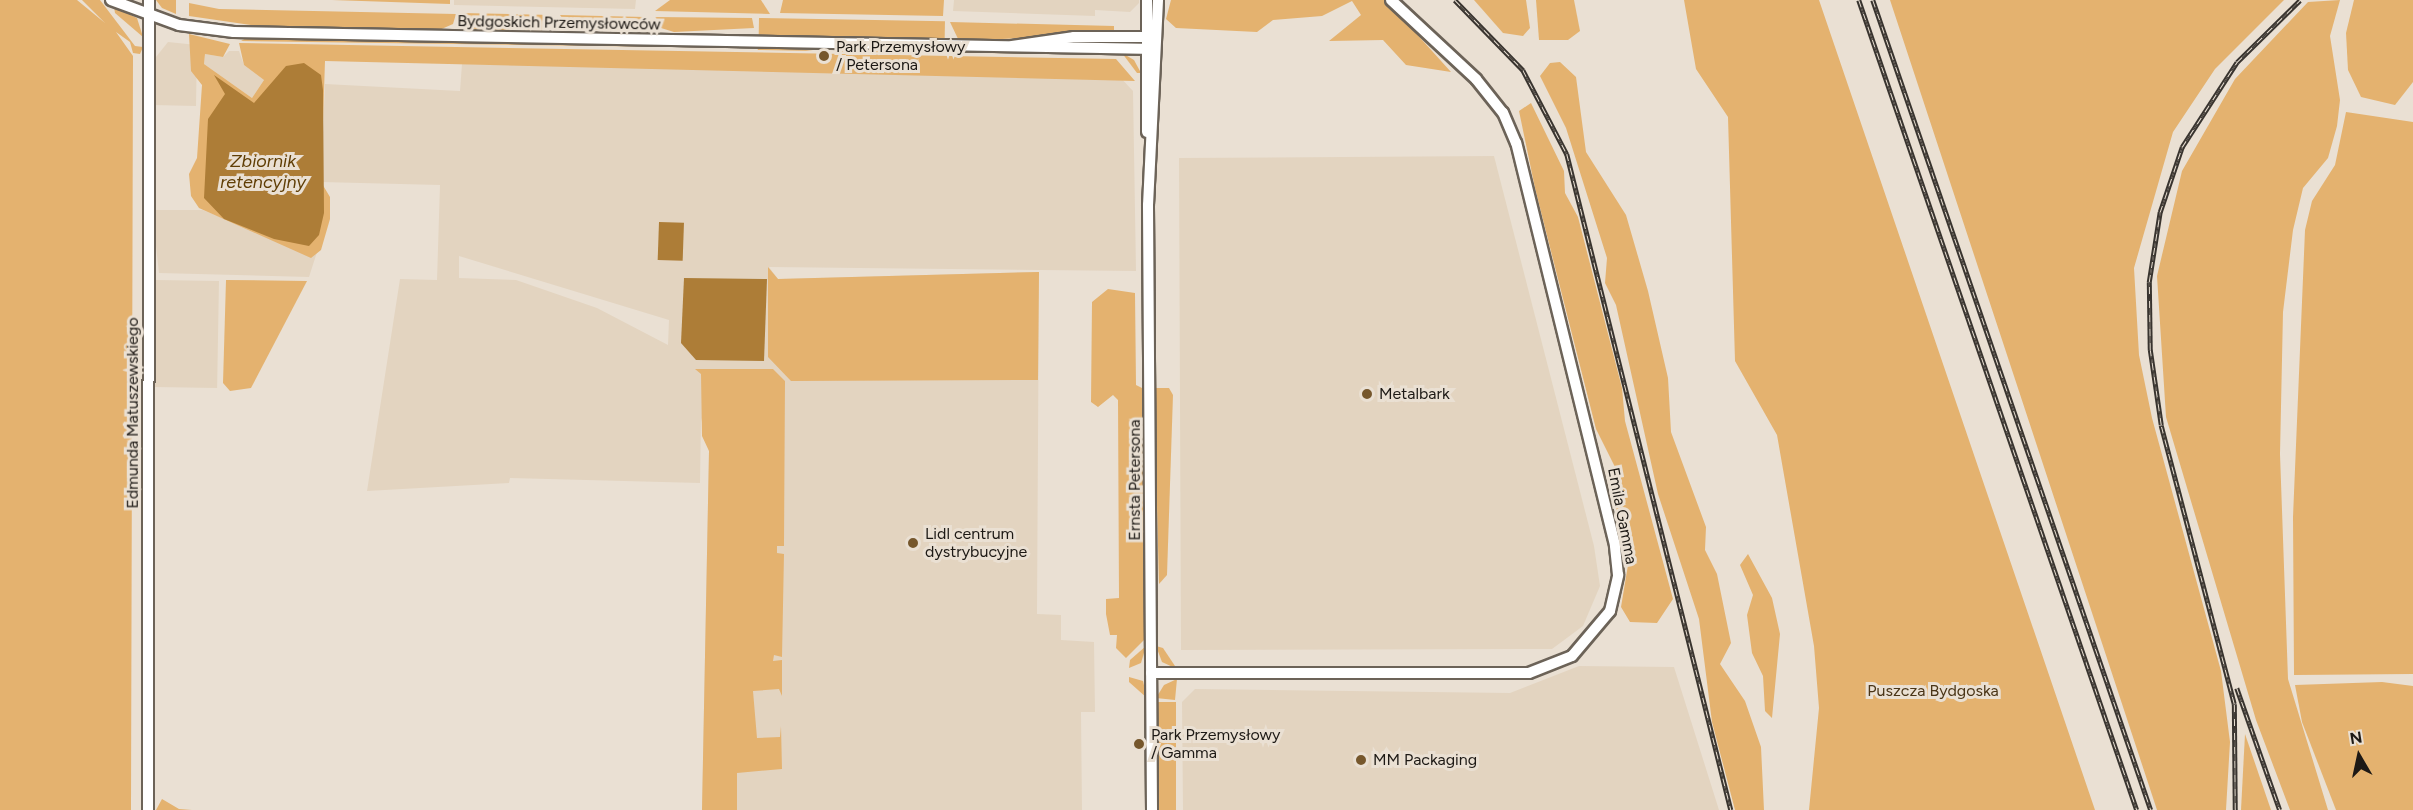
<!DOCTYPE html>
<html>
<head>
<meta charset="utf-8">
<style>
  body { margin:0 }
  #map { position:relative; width:2413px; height:810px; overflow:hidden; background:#eae0d3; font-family:Figtree,sans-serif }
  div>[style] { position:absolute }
  .built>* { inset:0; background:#e3d4c0; transform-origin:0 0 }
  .green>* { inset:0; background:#e4b26f; transform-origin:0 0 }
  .water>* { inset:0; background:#ad7d37; transform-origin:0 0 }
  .roads { filter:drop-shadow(2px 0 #6c6358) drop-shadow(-2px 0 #6c6358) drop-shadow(0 2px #6c6358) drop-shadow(0 -2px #6c6358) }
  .minor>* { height:10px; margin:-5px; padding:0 5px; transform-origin:5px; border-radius:5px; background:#fff }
  .rail>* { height:4.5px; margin-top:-2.25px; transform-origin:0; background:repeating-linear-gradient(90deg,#eae0d3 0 7px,#39342f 0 14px); box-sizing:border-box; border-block:2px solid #39342f }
  .dots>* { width:16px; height:16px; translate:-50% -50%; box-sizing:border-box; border:3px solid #eae0d3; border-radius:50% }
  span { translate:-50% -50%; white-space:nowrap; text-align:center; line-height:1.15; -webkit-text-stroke:6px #eae0d3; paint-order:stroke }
  .street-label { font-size:16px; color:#1d1915 }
  .poi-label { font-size:16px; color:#1d1915 }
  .left { translate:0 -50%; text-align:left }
  .park-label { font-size:16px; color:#4a3517 }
  .water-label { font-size:18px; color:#603e05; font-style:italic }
  .north { position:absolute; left:2329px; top:726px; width:60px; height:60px; -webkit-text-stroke:4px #eae0d3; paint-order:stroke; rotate:351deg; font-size:16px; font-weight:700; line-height:24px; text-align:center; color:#1d1915 }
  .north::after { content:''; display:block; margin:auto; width:21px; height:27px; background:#1d1915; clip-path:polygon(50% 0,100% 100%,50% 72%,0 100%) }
</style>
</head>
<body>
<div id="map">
  <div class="built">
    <div style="clip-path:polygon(454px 0,636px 0,635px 9px,454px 5px)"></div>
    <div style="clip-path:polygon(954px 0,1139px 0,1139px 3px,1130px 12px,1095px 10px,1095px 16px,953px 11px)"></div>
    <div style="clip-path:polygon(168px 42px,197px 45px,196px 106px,153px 105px,152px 62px)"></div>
    <div style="clip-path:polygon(229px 51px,239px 51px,244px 65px,264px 80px,252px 98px,204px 64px,205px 54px,223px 57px)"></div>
    <div style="clip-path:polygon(evenodd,462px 64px,1118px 75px,1133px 91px,1136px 271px,769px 267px,778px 279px,1039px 272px,1037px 614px,1061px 615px,1061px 640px,1094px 642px,1095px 712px,1081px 712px,1082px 810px,702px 810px,709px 451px,701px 418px,700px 483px,510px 478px,509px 483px,367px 491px,400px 279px,437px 280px,440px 185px,321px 182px,325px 84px,460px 91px,462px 64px,459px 256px,669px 320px,668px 345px,597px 308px,516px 280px,459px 278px,459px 256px)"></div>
    <div style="clip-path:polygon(1494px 156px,1594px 546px,1600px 586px,1583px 626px,1552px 649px,1181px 650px,1179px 158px)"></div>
    <div style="clip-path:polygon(152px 210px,203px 210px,301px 251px,318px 249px,309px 277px,159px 273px)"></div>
    <div style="left:156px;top:280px;width:63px;height:107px;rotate:1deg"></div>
    <div style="clip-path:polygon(1579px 666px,1674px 667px,1719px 810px,1183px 810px,1182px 702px,1195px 689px,1510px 693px)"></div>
  </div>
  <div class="green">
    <div style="clip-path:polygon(0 0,77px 0,105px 23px,82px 0,100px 0,135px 46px,143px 47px,140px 54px,133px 53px,130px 42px,116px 32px,133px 56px,131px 810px,0 810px)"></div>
    <div style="clip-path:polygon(156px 0,176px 0,176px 14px,162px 8px)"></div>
    <div style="clip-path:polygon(332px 0,450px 0,450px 4px)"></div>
    <div style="clip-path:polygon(670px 0,761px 0,770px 14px,655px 11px)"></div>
    <div style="clip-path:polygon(783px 0,944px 0,943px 16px,780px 13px)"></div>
    <div style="clip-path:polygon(1171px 0,1386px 0,1451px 72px,1406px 65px,1383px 40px,1329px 41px,1361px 15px,1352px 1px,1322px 16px,1273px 20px,1257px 32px,1176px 28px,1166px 19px)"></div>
    <div style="clip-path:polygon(1474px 0,1526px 0,1530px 28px,1523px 36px,1503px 33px)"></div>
    <div style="clip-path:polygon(1536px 0,1574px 0,1580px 31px,1568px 40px,1539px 40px)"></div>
    <div style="clip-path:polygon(1684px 0,1819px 0,2095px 810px,1809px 810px,1819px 708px,1814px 646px,1777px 435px,1735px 361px,1728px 117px,1696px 69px)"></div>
    <div style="clip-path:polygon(1890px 0,2284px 0,2215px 69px,2173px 132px,2134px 268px,2139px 355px,2152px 418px,2221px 671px,2230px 742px,2226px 810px,2157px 810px)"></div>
    <div style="clip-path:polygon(2340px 0,2330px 36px,2340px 100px,2337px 126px,2328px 158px,2303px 188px,2293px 230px,2283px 312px,2280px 454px,2288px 679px,2328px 810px,2290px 810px,2256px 720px,2166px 417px,2157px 276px,2182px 171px,2235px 79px,2308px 2px)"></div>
    <div style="clip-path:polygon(2354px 0,2413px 0,2413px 82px,2395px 105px,2361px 97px,2348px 70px,2346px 33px)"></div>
    <div style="clip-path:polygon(189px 3px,219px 9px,456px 14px,453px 24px,437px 31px,271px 28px,189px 16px)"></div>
    <div style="clip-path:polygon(114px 7px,137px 18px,143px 37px,115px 13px)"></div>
    <div style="clip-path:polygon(461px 13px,553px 15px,540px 33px,479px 32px,465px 25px)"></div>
    <div style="clip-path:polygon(560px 15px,645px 17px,637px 27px,620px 30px,571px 30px)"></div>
    <div style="clip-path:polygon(655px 17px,752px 18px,754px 28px,674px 32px,661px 28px)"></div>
    <div style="left:759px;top:18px;width:186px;height:19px;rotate:1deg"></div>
    <div style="clip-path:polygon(950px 22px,1114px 26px,1114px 34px,959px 41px)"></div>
    <div style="clip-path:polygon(189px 34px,230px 44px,223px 57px,205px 54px,204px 64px,252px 98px,264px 80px,244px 65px,239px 43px,1116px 59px,1135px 81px,325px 61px,321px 182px,330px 197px,330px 219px,321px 250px,311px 258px,199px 208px,191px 196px,189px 174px,197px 158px,202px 85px,191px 71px)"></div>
    <div style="clip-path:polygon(248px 37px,751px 46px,751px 48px,241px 41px)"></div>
    <div style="clip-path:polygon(756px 46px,784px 47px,813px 51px,758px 50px)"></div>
    <div style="clip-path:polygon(861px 48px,1114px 53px,1114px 54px,840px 52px)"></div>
    <div style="clip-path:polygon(1122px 53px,1134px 60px,1141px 73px,1137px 73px)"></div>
    <div style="clip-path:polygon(1560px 62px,1576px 77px,1586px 152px,1626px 215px,1648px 291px,1668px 378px,1671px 432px,1706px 527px,1705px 550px,1717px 574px,1731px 643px,1720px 664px,1745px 701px,1761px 747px,1764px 810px,1735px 810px,1712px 722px,1699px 619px,1658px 494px,1616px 305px,1605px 283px,1607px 258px,1566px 128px,1540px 76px,1550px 63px)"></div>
    <div style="clip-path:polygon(1531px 103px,1564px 171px,1565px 193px,1578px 217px,1622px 388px,1625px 421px,1673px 599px,1657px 623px,1630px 622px,1621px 607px,1628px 565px,1616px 507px,1622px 481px,1596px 429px,1535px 188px,1519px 111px)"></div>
    <div style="clip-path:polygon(2346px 112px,2413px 122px,2413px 674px,2294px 675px,2293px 517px,2305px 230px,2312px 201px,2335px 165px)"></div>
    <div style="clip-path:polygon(768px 267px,778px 279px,1039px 272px,1038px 380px,791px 381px,768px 357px)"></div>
    <div style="clip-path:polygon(226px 280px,307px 281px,251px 388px,230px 391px,223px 383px)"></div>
    <div style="clip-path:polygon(1108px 289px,1135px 293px,1136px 385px,1144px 389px,1144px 640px,1126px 658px,1116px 648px,1117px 635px,1110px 635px,1106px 614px,1106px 599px,1119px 598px,1118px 400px,1113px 395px,1098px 407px,1091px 402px,1092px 302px)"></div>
    <div style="clip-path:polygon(695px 369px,773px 369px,785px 381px,784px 546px,777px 546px,777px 553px,784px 554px,782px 657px,774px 655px,773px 661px,782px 660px,782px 696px,779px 689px,753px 691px,757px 738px,780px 737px,781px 726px,782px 769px,737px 773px,737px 810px,702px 810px,709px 451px,702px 436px,701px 374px)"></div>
    <div style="clip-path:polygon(1154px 388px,1169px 388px,1173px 395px,1167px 575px,1159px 584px)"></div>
    <div style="clip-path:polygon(1748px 554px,1772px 598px,1780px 634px,1772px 718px,1765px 711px,1763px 676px,1752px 653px,1747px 615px,1753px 595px,1740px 565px)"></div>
    <div style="clip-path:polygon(1146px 646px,1141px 663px,1129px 668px,1130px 660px)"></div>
    <div style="clip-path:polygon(1156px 646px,1163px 648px,1177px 669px,1162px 662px)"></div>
    <div style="clip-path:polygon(1129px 677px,1143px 681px,1147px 698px,1129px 682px)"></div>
    <div style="clip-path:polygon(1177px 679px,1175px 700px,1156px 698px,1164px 685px)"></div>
    <div style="clip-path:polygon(2382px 682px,2413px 686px,2413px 810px,2336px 810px,2302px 722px,2295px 685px)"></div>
    <div style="left:1176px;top:702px;width:108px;height:20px;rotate:90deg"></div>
    <div style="clip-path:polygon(2245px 734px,2271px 810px,2241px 810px)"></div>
    <div style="clip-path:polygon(162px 799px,179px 809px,192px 810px,156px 810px)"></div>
  </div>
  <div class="water">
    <div style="clip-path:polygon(304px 63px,321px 75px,323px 90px,324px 213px,319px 235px,309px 246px,274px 239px,224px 219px,204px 198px,208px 119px,225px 94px,214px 75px,254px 103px,286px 66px)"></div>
    <div style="left:659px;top:222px;width:25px;height:38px;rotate:2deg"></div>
    <div style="clip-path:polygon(684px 278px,767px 279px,764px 361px,696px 360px,681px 343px)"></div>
  </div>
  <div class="roads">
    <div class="minor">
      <div style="left:111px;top:0;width:72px;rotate:20.2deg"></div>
      <div style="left:179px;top:25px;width:55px;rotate:7.3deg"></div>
      <div style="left:234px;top:32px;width:921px;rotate:1.06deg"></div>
      <div style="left:1147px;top:0;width:132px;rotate:90deg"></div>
      <div style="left:1012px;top:46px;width:63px;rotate:-8.3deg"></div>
      <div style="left:1074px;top:37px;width:77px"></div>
      <div style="left:1151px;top:673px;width:378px"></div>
      <div style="left:1529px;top:673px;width:46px;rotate:-21.6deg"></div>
      <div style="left:1572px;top:656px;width:59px;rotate:-49.8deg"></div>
      <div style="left:1610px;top:611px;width:37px;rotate:-77deg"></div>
      <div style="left:1618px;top:575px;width:30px;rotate:-96deg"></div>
      <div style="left:1615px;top:545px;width:414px;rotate:-103.8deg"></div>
      <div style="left:1516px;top:143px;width:33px;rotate:-113deg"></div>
      <div style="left:1503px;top:113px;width:43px;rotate:-128.5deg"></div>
      <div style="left:1476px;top:79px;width:116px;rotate:-137.1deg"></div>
      <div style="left:148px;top:810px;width:810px;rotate:-89.93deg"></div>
      <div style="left:1152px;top:810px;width:605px;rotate:-90.38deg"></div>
      <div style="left:1148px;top:205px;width:205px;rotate:-87.2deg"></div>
    </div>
  </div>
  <div class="rail">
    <div style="left:1455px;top:0;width:98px;rotate:45.8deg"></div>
    <div style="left:1523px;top:70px;width:95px;rotate:62.4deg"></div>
    <div style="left:1567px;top:154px;width:676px;rotate:75.96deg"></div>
    <div style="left:1859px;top:0;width:856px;rotate:71.06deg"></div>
    <div style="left:1873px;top:0;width:856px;rotate:71.06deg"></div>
    <div style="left:2237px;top:688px;width:129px;rotate:70.6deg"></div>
    <div style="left:2235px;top:810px;width:106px;rotate:-90.5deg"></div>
    <div style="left:2234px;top:704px;width:288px;rotate:-104.7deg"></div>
    <div style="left:2161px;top:425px;width:76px;rotate:-98.3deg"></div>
    <div style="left:2150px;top:350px;width:68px;rotate:-90.8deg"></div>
    <div style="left:2149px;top:282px;width:71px;rotate:-81.1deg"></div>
    <div style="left:2160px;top:212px;width:69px;rotate:-71.3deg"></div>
    <div style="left:2182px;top:147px;width:101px;rotate:-57.1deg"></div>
    <div style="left:2237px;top:62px;width:88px;rotate:-44.5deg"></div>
  </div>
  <div class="dots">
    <div style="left:824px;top:56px;background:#76572c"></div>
    <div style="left:1367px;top:394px;background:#76572c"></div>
    <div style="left:913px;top:543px;background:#76572c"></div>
    <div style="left:1139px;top:744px;background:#76572c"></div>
    <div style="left:1361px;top:760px;background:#76572c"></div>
  </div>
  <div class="street-label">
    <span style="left:559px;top:23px;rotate:1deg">Bydgoskich Przemysłowców</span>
    <span style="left:133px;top:413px;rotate:-90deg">Edmunda Matuszewskiego</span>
    <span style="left:1135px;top:480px;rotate:-90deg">Ernsta Petersona</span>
    <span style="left:1622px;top:516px;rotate:79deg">Emila Gamma</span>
  </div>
  <div class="poi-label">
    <span class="left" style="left:836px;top:56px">Park Przemysłowy<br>/ Petersona</span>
    <span class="left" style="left:1379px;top:394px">Metalbark</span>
    <span class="left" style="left:925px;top:543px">Lidl centrum<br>dystrybucyjne</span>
    <span class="left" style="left:1151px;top:744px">Park Przemysłowy<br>/ Gamma</span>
    <span class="left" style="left:1373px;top:760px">MM Packaging</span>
  </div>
  <div class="park-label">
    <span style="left:1933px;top:691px">Puszcza Bydgoska</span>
  </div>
  <div class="water-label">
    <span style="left:263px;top:172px">Zbiornik<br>retencyjny</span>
  </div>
  <div class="north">N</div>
</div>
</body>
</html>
